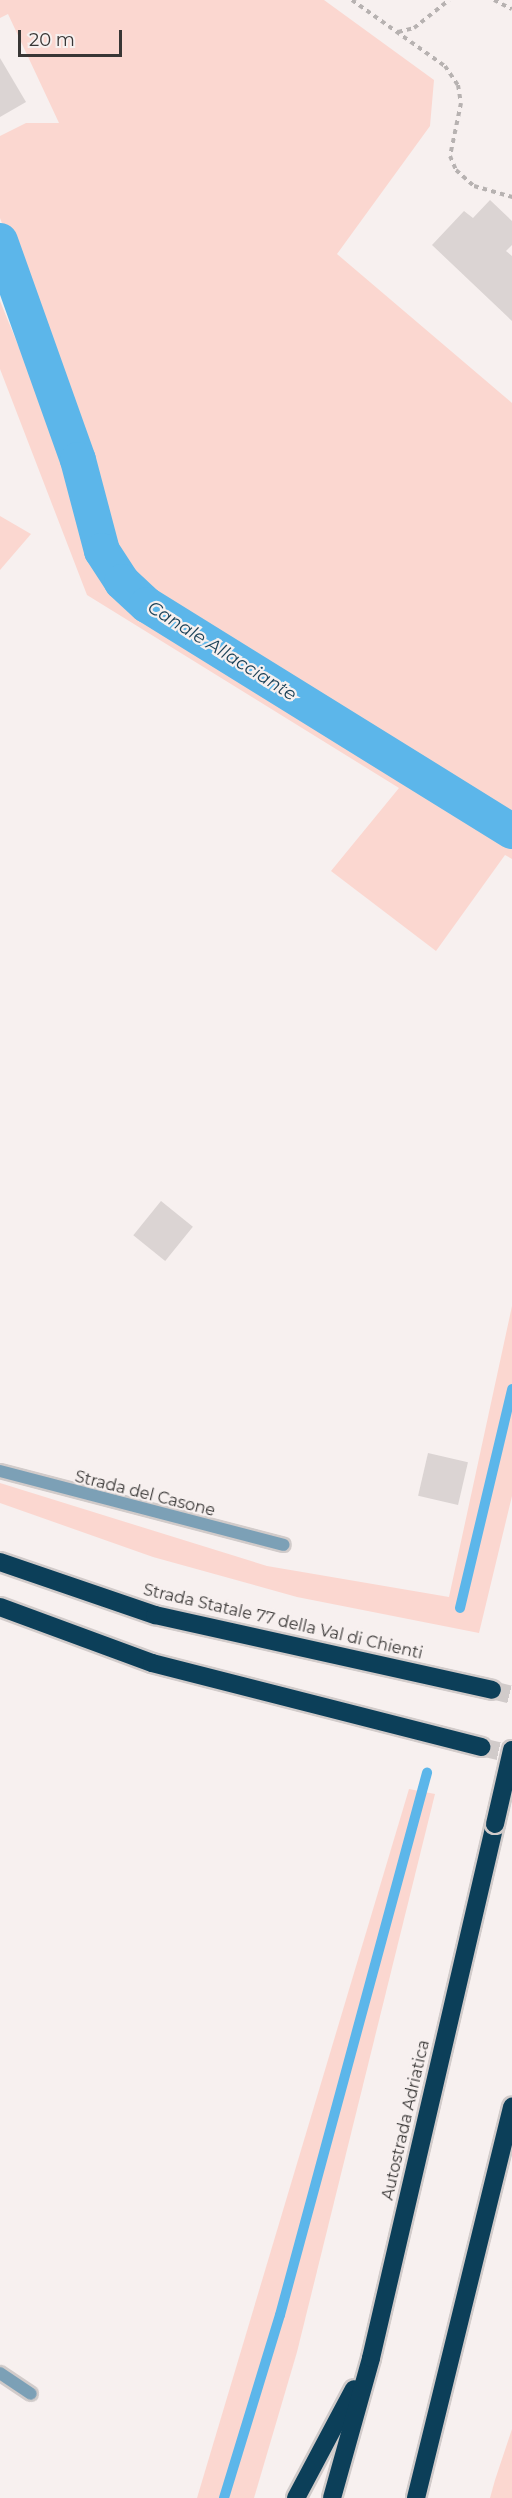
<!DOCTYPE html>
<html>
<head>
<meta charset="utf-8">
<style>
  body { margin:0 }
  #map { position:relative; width:512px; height:2498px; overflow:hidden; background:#f7f0ef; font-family:Montserrat,sans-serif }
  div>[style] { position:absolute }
  .green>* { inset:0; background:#fbd7d0 }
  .stream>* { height:10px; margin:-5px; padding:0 5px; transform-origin:5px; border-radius:5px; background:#5cb6ea }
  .canal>* { height:36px; margin:-18px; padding:0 18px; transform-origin:18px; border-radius:18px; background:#5cb6ea }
  .building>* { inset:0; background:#dbd4d3; transform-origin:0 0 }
  .highway-tunnel>* { height:18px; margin-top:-9px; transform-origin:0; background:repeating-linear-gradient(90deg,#d1cbca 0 18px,transparent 0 27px) }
  .path>* { height:4px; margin-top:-2px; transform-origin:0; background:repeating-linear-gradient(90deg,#b7b2b1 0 4.5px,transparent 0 9px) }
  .roads { filter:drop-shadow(2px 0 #d1cbca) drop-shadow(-2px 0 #d1cbca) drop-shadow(0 2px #d1cbca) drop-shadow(0 -2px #d1cbca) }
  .street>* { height:12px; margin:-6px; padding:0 6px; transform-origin:6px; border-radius:6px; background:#7ca0b6 }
  .highway>* { height:18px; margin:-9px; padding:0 9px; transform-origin:9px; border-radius:9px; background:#0c3f59 }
  .bridges { filter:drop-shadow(2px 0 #d1cbca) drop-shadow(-2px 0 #d1cbca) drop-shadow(0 2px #d1cbca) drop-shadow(0 -2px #d1cbca) }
  .highway-bridge>* { height:18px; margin:-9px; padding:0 9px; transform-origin:9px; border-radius:9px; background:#0c3f59 }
  span { translate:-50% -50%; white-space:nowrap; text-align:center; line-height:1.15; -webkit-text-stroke:4.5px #f7f0ef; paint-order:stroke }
  .street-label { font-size:16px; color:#383635 }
  .water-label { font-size:18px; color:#183f55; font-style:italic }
  .scale { position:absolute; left:18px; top:30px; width:104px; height:27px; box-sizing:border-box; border:3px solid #383635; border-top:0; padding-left:8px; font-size:18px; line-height:21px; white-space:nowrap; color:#383635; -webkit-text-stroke:4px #f7f0ef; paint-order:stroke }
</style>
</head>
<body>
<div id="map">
  <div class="green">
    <div style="clip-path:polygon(0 0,324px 0,434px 80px,430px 126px,337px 254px,512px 403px,512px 859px,505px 855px,436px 951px,331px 871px,399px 788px,87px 595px,0 369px,0 301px,54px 433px,70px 406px,0 218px,0 136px,26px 123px,59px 123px,8px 14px,0 18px)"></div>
    <div style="clip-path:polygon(0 516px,31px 534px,0 570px)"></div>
    <div style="clip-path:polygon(512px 1306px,512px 1496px,479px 1633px,297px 1597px,153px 1557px,0 1503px,0 1483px,267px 1566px,449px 1597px)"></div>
    <div style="clip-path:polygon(409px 1789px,435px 1794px,297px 2352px,254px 2498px,197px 2498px)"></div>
    <div style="clip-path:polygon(512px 2429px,512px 2498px,490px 2498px,495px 2480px)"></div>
  </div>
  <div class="stream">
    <div style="left:460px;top:1608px;width:225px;rotate:-76.6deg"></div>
    <div style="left:224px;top:2498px;width:191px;rotate:-73deg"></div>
    <div style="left:280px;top:2315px;width:562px;rotate:-74.83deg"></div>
  </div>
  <div class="canal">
    <div style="left:0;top:241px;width:232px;rotate:70.4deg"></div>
    <div style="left:78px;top:460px;width:94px;rotate:75.2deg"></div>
    <div style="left:102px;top:551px;width:37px;rotate:57deg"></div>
    <div style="left:122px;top:582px;width:34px;rotate:43deg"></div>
    <div style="left:147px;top:605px;width:429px;rotate:31.8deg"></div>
  </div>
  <div class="building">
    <div style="clip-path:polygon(0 58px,26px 102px,0 117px)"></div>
    <div style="clip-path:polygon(490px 200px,512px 221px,512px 245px,506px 251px,512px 256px,512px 321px,432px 245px,464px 211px,473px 218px)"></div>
    <div style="left:161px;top:1201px;width:41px;height:44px;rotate:39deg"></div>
    <div style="left:428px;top:1453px;width:41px;height:44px;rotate:13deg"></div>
  </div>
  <div class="highway-tunnel">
    <div style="left:492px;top:1690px;width:21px;rotate:14deg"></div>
    <div style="left:481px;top:1747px;width:32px;rotate:13deg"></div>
  </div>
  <div class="path">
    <div style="left:352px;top:0;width:114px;rotate:35.4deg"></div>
    <div style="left:445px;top:66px;width:23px;rotate:56deg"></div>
    <div style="left:458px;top:85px;width:18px;rotate:81deg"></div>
    <div style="left:461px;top:103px;width:54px;rotate:101.7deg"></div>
    <div style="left:450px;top:156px;width:15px;rotate:67deg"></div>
    <div style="left:456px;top:170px;width:24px;rotate:42deg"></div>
    <div style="left:474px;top:186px;width:40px;rotate:16deg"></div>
    <div style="left:494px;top:0;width:20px;rotate:27deg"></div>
    <div style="left:398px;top:32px;width:16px;rotate:-14deg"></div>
    <div style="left:414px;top:28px;width:45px;rotate:-38.7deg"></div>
  </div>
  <div class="roads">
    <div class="street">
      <div style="left:0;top:1471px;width:293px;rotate:14.6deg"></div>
      <div style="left:0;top:2373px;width:37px;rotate:34deg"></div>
    </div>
    <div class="highway">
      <div style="left:0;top:1562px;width:164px;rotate:18.9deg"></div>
      <div style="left:155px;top:1615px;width:345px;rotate:12.5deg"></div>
      <div style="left:0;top:1607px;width:162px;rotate:20.2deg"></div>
      <div style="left:152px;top:1663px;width:340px;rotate:14.3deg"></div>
      <div style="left:296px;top:2498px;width:123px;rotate:-62deg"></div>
      <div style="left:332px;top:2498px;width:145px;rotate:-74.4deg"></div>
      <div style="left:371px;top:2358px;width:548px;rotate:-76.93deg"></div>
      <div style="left:416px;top:2498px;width:403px;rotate:-76.2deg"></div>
    </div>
  </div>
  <div class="bridges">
    <div class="highway-bridge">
      <div style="left:495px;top:1824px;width:76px;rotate:-77.1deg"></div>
    </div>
  </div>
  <div class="street-label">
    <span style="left:145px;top:1494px;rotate:14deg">Strada del Casone</span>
    <span style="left:283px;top:1622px;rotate:13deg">Strada Statale 77 della Val di Chienti</span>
    <span style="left:406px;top:2120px;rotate:-77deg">Autostrada Adriatica</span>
  </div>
  <div class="water-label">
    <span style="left:222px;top:651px;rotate:32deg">Canale Allacciante</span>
  </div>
  <div class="scale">20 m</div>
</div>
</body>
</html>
